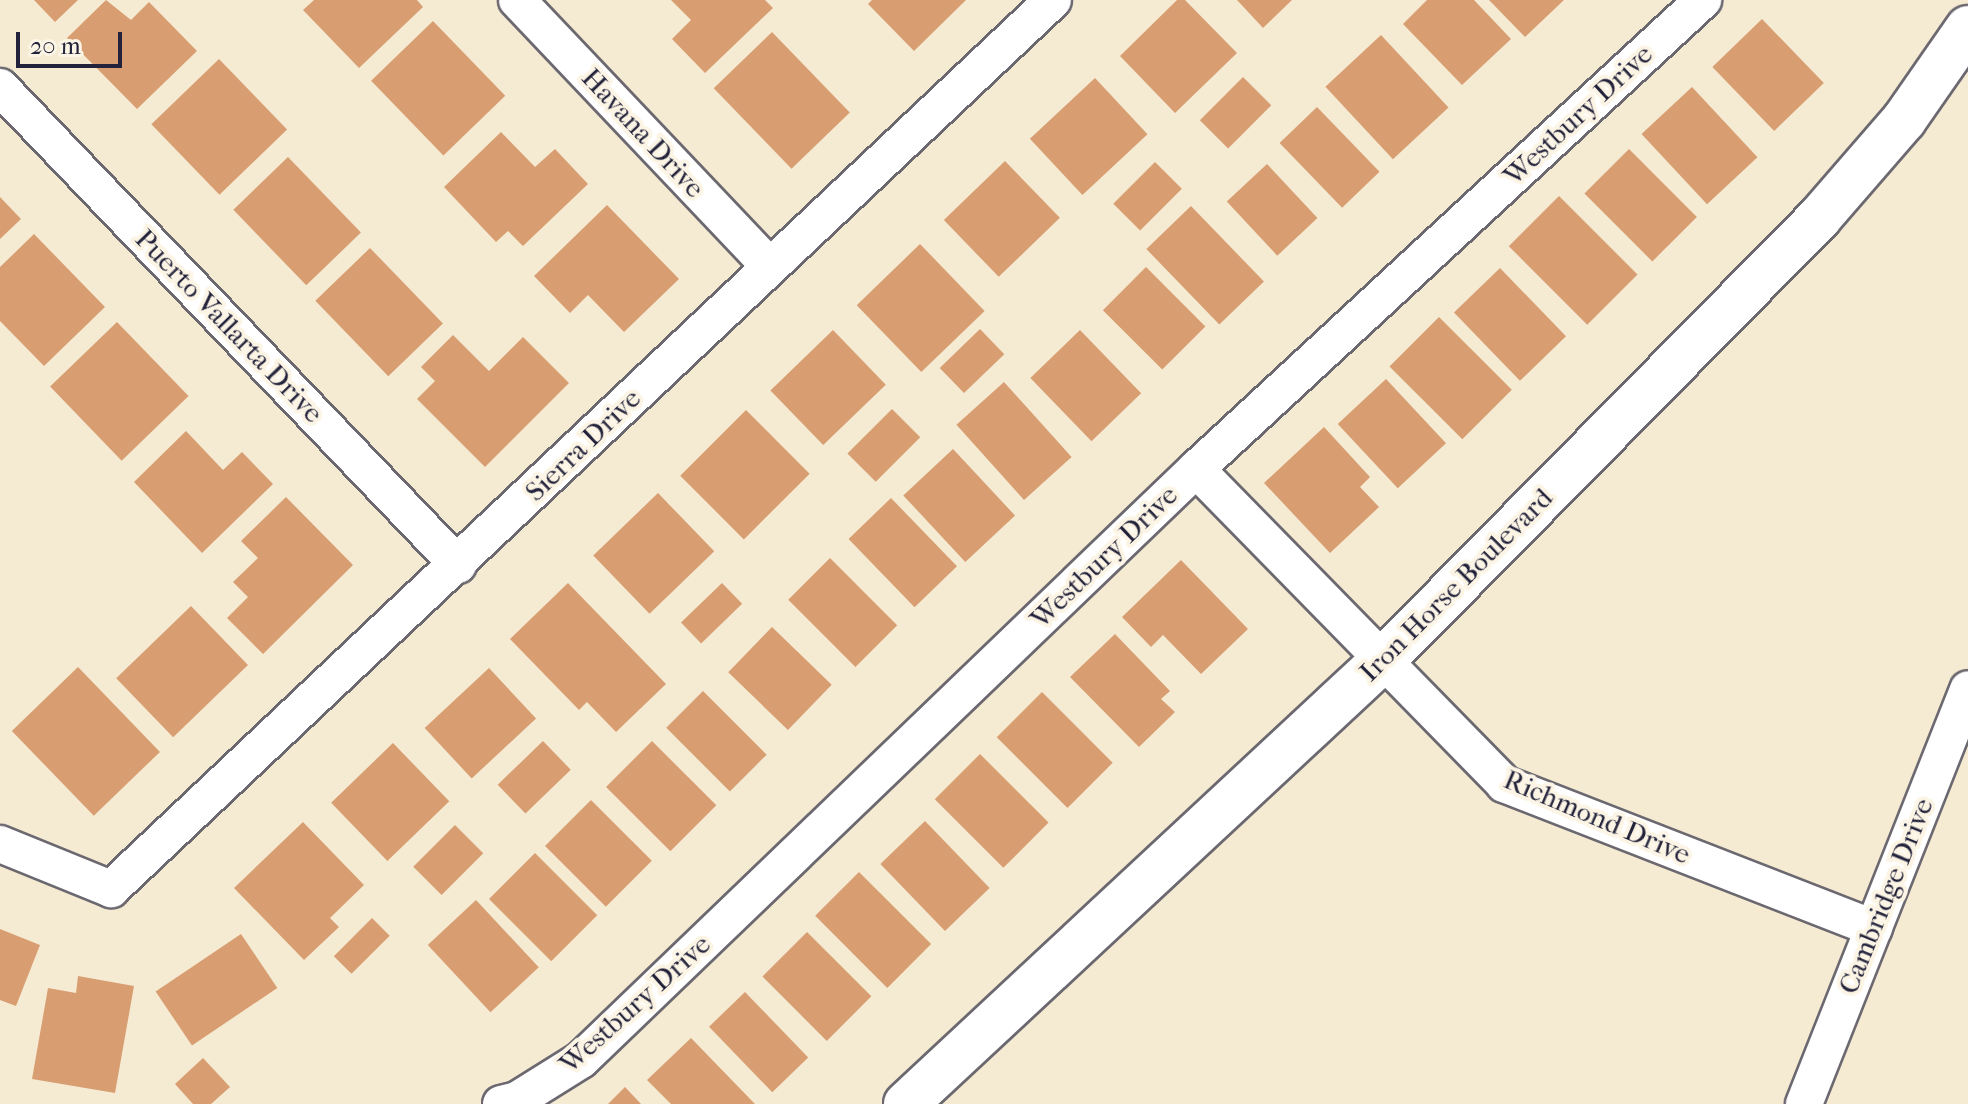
<!DOCTYPE html>
<html>
<head>
<meta charset="utf-8">
<style>
  body { margin:0 }
  #map { position:relative; width:1968px; height:1104px; overflow:hidden; background:#f5ebd3; font-family:"IM FELL French Canon",serif }
  div>[style] { position:absolute }
  .building>* { inset:0; background:#d89e72; transform-origin:0 0 }
  .roads { filter:drop-shadow(2px 0 #6c6870) drop-shadow(-2px 0 #6c6870) drop-shadow(0 2px #6c6870) drop-shadow(0 -2px #6c6870) }
  .street>* { height:36px; margin:-18px; padding:0 18px; transform-origin:18px; border-radius:18px; background:#fff }
  .secondary>* { height:44px; margin:-22px; padding:0 22px; transform-origin:22px; border-radius:22px; background:#fff }
  span { translate:-50% -50%; white-space:nowrap; text-align:center; line-height:1.15; -webkit-text-stroke:8px #fcf5e5; paint-order:stroke }
  .street-label { font-size:28px; color:#22223b }
  .scale { position:absolute; left:16px; top:32px; width:106px; height:36px; box-sizing:border-box; border:4px solid #22223b; border-top:0; padding-left:10px; font-size:24px; line-height:28px; white-space:nowrap; color:#22223b; -webkit-text-stroke:6px #fcf5e5; paint-order:stroke }
</style>
</head>
<body>
<div id="map">
  <div class="building">
    <div style="clip-path:polygon(34px 0,78px 0,55px 22px)"></div>
    <div style="clip-path:polygon(106px 0,131px 20px,149px 2px,197px 51px,137px 109px,67px 38px)"></div>
    <div style="clip-path:polygon(314px 0,417px 0,423px 7px,359px 68px,303px 10px)"></div>
    <div style="clip-path:polygon(671px 0,765px 0,773px 8px,705px 73px,672px 39px,691px 20px)"></div>
    <div style="clip-path:polygon(872px 0,966px 0,914px 51px,868px 4px)"></div>
    <div style="clip-path:polygon(1177px 0,1185px 0,1237px 53px,1175px 113px,1120px 56px)"></div>
    <div style="clip-path:polygon(1237px 0,1292px 0,1263px 28px)"></div>
    <div style="clip-path:polygon(1427px 0,1474px 0,1511px 39px,1462px 85px,1403px 24px)"></div>
    <div style="clip-path:polygon(1489px 0,1564px 0,1525px 37px)"></div>
    <div style="left:1762px;top:19px;width:89px;height:69px;rotate:46deg"></div>
    <div style="left:433px;top:21px;width:104px;height:86px;rotate:46deg"></div>
    <div style="left:772px;top:32px;width:112px;height:81px;rotate:46deg"></div>
    <div style="left:1381px;top:35px;width:99px;height:76px;rotate:47deg"></div>
    <div style="left:219px;top:59px;width:98px;height:94px;rotate:46deg"></div>
    <div style="left:1243px;top:77px;width:40px;height:61px;rotate:45deg"></div>
    <div style="left:1095px;top:78px;width:77px;height:89px;rotate:47deg"></div>
    <div style="left:1692px;top:87px;width:96px;height:69px;rotate:47deg"></div>
    <div style="left:1317px;top:107px;width:90px;height:52px;rotate:46deg"></div>
    <div style="clip-path:polygon(501px 132px,535px 167px,555px 149px,588px 184px,523px 246px,508px 231px,496px 242px,444px 187px)"></div>
    <div style="left:1629px;top:149px;width:96px;height:63px;rotate:45deg"></div>
    <div style="left:288px;top:157px;width:105px;height:76px;rotate:46deg"></div>
    <div style="left:1005px;top:161px;width:79px;height:85px;rotate:46deg"></div>
    <div style="left:1155px;top:162px;width:38px;height:59px;rotate:45deg"></div>
    <div style="left:1267px;top:164px;width:74px;height:55px;rotate:47deg"></div>
    <div style="left:1559px;top:196px;width:111px;height:71px;rotate:45deg"></div>
    <div style="clip-path:polygon(0 197px,21px 219px,0 239px)"></div>
    <div style="clip-path:polygon(607px 205px,679px 279px,624px 332px,588px 295px,570px 313px,534px 276px)"></div>
    <div style="left:1191px;top:206px;width:105px;height:62px;rotate:46deg"></div>
    <div style="clip-path:polygon(34px 234px,105px 307px,44px 366px,0 321px,0 267px)"></div>
    <div style="left:920px;top:244px;width:93px;height:88px;rotate:46deg"></div>
    <div style="left:370px;top:248px;width:105px;height:76px;rotate:46deg"></div>
    <div style="left:1146px;top:267px;width:84px;height:61px;rotate:45deg"></div>
    <div style="left:1500px;top:268px;width:95px;height:64px;rotate:46deg"></div>
    <div style="left:1439px;top:317px;width:103px;height:70px;rotate:45deg"></div>
    <div style="left:117px;top:322px;width:103px;height:93px;rotate:46deg"></div>
    <div style="left:980px;top:329px;width:35px;height:56px;rotate:46deg"></div>
    <div style="left:833px;top:330px;width:76px;height:87px;rotate:46deg"></div>
    <div style="left:1080px;top:330px;width:88px;height:69px;rotate:46deg"></div>
    <div style="clip-path:polygon(453px 335px,489px 371px,523px 337px,569px 383px,485px 467px,417px 399px,435px 381px,421px 367px)"></div>
    <div style="left:1386px;top:379px;width:88px;height:66px;rotate:47deg"></div>
    <div style="left:1004px;top:382px;width:101px;height:64px;rotate:48deg"></div>
    <div style="left:892px;top:409px;width:40px;height:63px;rotate:45deg"></div>
    <div style="left:746px;top:410px;width:90px;height:93px;rotate:45deg"></div>
    <div style="clip-path:polygon(1324px 427px,1370px 477px,1360px 487px,1379px 507px,1330px 553px,1264px 483px)"></div>
    <div style="clip-path:polygon(186px 431px,223px 470px,242px 452px,273px 484px,202px 553px,134px 482px)"></div>
    <div style="left:953px;top:449px;width:91px;height:68px;rotate:47deg"></div>
    <div style="left:658px;top:493px;width:81px;height:90px;rotate:46deg"></div>
    <div style="clip-path:polygon(286px 497px,353px 565px,263px 654px,227px 618px,248px 597px,233px 582px,258px 558px,241px 541px)"></div>
    <div style="left:891px;top:498px;width:95px;height:59px;rotate:46deg"></div>
    <div style="left:830px;top:558px;width:95px;height:59px;rotate:45deg"></div>
    <div style="clip-path:polygon(1181px 560px,1248px 629px,1201px 674px,1163px 635px,1151px 647px,1122px 617px)"></div>
    <div style="clip-path:polygon(568px 583px,666px 684px,616px 732px,587px 702px,579px 710px,510px 639px)"></div>
    <div style="left:722px;top:583px;width:29px;height:57px;rotate:46deg"></div>
    <div style="left:191px;top:606px;width:82px;height:104px;rotate:46deg"></div>
    <div style="left:772px;top:627px;width:83px;height:63px;rotate:44deg"></div>
    <div style="clip-path:polygon(1115px 634px,1170px 691px,1161px 699px,1175px 712px,1139px 747px,1070px 677px)"></div>
    <div style="left:78px;top:667px;width:118px;height:92px;rotate:46deg"></div>
    <div style="left:489px;top:668px;width:69px;height:88px;rotate:47deg"></div>
    <div style="left:703px;top:691px;width:90px;height:52px;rotate:45deg"></div>
    <div style="left:1042px;top:692px;width:100px;height:64px;rotate:45deg"></div>
    <div style="left:543px;top:741px;width:40px;height:63px;rotate:46deg"></div>
    <div style="left:652px;top:741px;width:91px;height:65px;rotate:45deg"></div>
    <div style="left:393px;top:743px;width:81px;height:86px;rotate:46deg"></div>
    <div style="left:980px;top:754px;width:97px;height:64px;rotate:45deg"></div>
    <div style="left:591px;top:800px;width:86px;height:65px;rotate:45deg"></div>
    <div style="left:925px;top:821px;width:93px;height:62px;rotate:46deg"></div>
    <div style="clip-path:polygon(303px 822px,364px 885px,330px 918px,339px 927px,304px 960px,234px 888px)"></div>
    <div style="left:455px;top:825px;width:40px;height:59px;rotate:45deg"></div>
    <div style="left:535px;top:853px;width:88px;height:65px;rotate:45deg"></div>
    <div style="left:859px;top:872px;width:102px;height:62px;rotate:45deg"></div>
    <div style="left:476px;top:900px;width:92px;height:66px;rotate:47deg"></div>
    <div style="left:372px;top:918px;width:25px;height:54px;rotate:45deg"></div>
    <div style="clip-path:polygon(0 929px,40px 945px,16px 1006px,0 1000px)"></div>
    <div style="left:807px;top:932px;width:91px;height:63px;rotate:45deg"></div>
    <div style="left:241px;top:934px;width:65px;height:103px;rotate:56deg"></div>
    <div style="clip-path:polygon(78px 976px,134px 986px,115px 1093px,32px 1079px,48px 988px,76px 993px)"></div>
    <div style="left:745px;top:992px;width:91px;height:50px;rotate:46deg"></div>
    <div style="clip-path:polygon(691px 1038px,755px 1104px,671px 1104px,647px 1080px)"></div>
    <div style="clip-path:polygon(203px 1058px,230px 1087px,211px 1104px,193px 1104px,175px 1084px)"></div>
    <div style="clip-path:polygon(625px 1087px,641px 1104px,608px 1104px)"></div>
  </div>
  <div class="roads">
    <div class="street">
      <div style="left:517px;top:0;width:366px;rotate:46.5deg"></div>
      <div style="left:0;top:87px;width:662px;rotate:46.22deg"></div>
      <div style="left:1196px;top:469px;width:441px;rotate:45.6deg"></div>
      <div style="left:1504px;top:784px;width:397px;rotate:21.3deg"></div>
      <div style="left:0;top:844px;width:120px;rotate:22.1deg"></div>
      <div style="left:111px;top:889px;width:1295px;rotate:-43.34deg"></div>
      <div style="left:501px;top:1104px;width:16px;rotate:-14deg"></div>
      <div style="left:517px;top:1100px;width:75px;rotate:-32deg"></div>
      <div style="left:581px;top:1060px;width:853px;rotate:-43.86deg"></div>
      <div style="left:1196px;top:469px;width:691px;rotate:-42.77deg"></div>
      <div style="left:1804px;top:1104px;width:446px;rotate:-68.4deg"></div>
    </div>
    <div class="secondary">
      <div style="left:906px;top:1104px;width:652px;rotate:-42.95deg"></div>
      <div style="left:1383px;top:660px;width:621px;rotate:-45.39deg"></div>
      <div style="left:1819px;top:218px;width:130px;rotate:-49.1deg"></div>
      <div style="left:1904px;top:120px;width:112px;rotate:-55.2deg"></div>
    </div>
  </div>
  <div class="street-label">
    <span style="left:1578px;top:115px;rotate:-43deg">Westbury Drive</span>
    <span style="left:643px;top:133px;rotate:47deg">Havana Drive</span>
    <span style="left:229px;top:326px;rotate:46deg">Puerto Vallarta Drive</span>
    <span style="left:583px;top:445px;rotate:-44deg">Sierra Drive</span>
    <span style="left:1104px;top:557px;rotate:-44deg">Westbury Drive</span>
    <span style="left:1456px;top:585px;rotate:-45deg">Iron Horse Boulevard</span>
    <span style="left:1597px;top:817px;rotate:23deg">Richmond Drive</span>
    <span style="left:1886px;top:896px;rotate:-68deg">Cambridge Drive</span>
    <span style="left:635px;top:1004px;rotate:-42deg">Westbury Drive</span>
  </div>
  <div class="scale">20 m</div>
</div>
</body>
</html>
